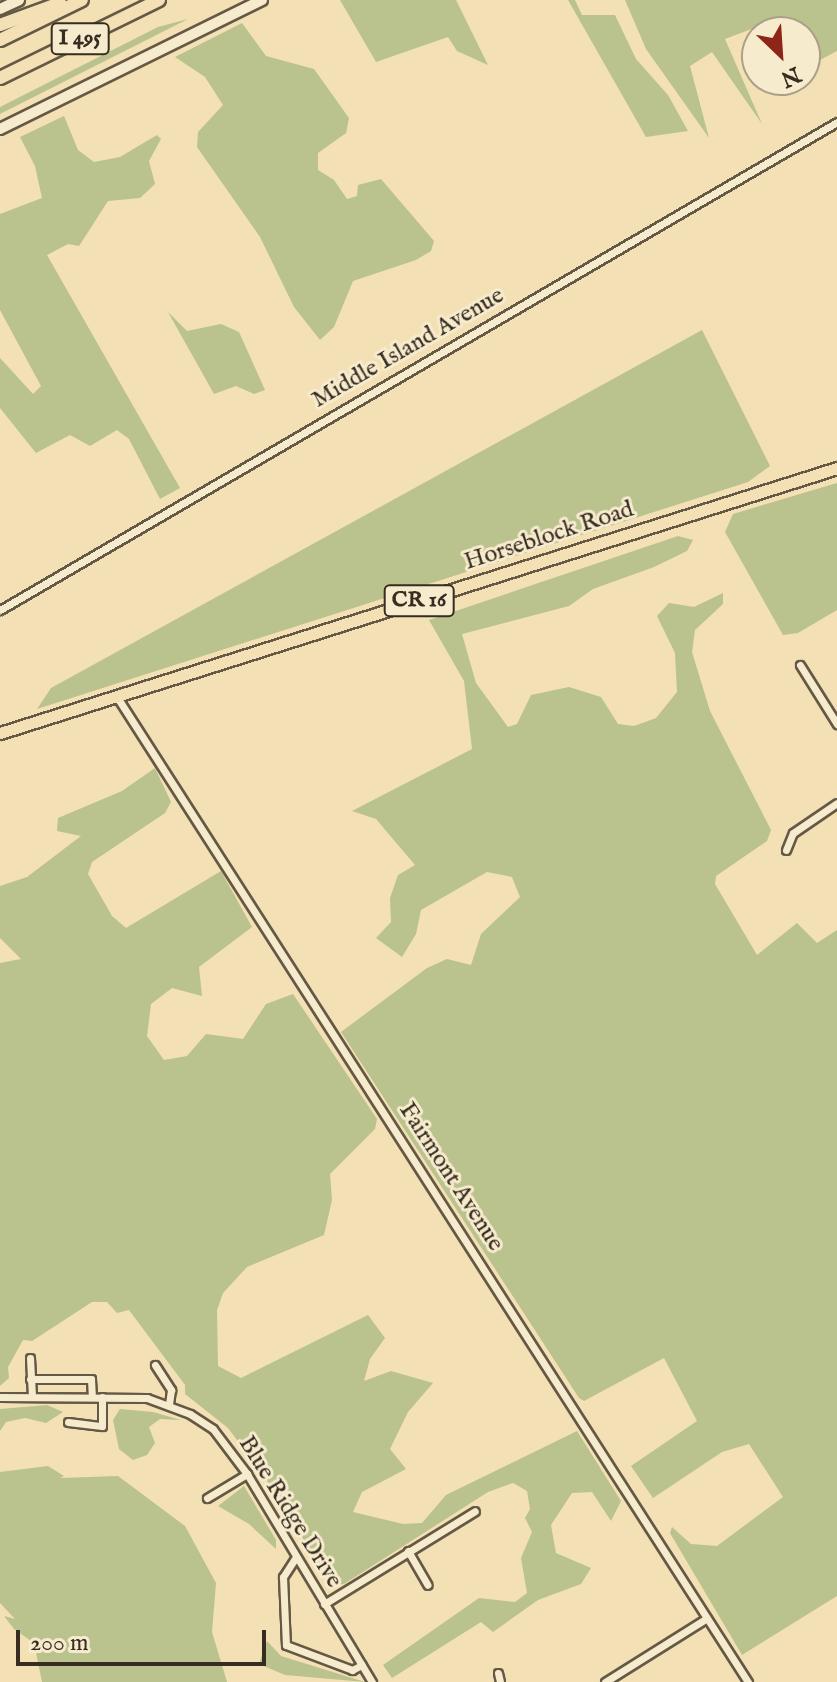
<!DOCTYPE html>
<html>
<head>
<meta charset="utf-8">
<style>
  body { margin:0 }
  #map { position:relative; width:837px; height:1682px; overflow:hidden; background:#f3e0b4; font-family:"IM FELL English",serif }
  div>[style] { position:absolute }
  .green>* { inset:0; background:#bac28e }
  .roads { filter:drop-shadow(2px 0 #655945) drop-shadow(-2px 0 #655945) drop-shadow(0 2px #655945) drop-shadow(0 -2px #655945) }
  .minor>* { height:7px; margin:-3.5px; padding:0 3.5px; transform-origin:3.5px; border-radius:3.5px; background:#f7ebce }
  .secondary>* { height:10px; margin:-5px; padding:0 5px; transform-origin:5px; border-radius:5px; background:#f7ebce }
  .primary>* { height:11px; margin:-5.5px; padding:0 5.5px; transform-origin:5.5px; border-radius:5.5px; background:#f3e0b4 }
  .motorway>* { height:12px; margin:-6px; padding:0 6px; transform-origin:6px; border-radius:6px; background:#f3e0b4 }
  span { translate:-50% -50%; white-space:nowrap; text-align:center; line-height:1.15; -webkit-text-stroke:6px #f7ebce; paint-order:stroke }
  .shield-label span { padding:2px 6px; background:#f7ebce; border:2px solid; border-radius:6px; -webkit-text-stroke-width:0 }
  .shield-label { font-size:22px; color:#362c20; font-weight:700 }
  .street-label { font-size:24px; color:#362c20 }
  .north { position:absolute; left:741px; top:16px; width:80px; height:80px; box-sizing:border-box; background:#f7ebce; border:2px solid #aa9f88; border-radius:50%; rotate:155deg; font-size:22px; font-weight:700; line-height:32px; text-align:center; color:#362c20 }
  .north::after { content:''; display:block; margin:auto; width:28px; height:36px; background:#8f2418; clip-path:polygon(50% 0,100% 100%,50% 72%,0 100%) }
  .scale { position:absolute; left:16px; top:1630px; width:250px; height:36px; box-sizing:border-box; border:4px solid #362c20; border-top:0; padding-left:10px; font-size:24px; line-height:28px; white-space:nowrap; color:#362c20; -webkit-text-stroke:6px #f7ebce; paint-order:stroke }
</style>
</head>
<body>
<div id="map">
  <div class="green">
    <div style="clip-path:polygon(340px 0,456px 0,488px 65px,457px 51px,448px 37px,376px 62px)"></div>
    <div style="clip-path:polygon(568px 0,575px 0,582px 15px,615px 15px,636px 59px,668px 95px,688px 131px,646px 137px)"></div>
    <div style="clip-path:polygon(625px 0,837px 0,837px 51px,805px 68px,805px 32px,767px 32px,762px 25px,725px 39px,762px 124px,712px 52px,690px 66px,709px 138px,646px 49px)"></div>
    <div style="clip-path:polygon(188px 19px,0 114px,0 107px,158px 27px)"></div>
    <div style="clip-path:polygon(242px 23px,266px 56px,314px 69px,349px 118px,346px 133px,318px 153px,318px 170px,334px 180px,347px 199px,357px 196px,358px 185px,381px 179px,434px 241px,431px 251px,416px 260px,353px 281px,334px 327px,320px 340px,294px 307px,260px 237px,197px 147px,198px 132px,223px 105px,205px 77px,175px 57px)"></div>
    <div style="clip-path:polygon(64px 116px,78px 150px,94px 162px,120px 157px,157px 135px,161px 139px,149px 161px,155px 184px,140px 198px,108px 201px,79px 246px,68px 244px,47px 255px,180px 488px,160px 499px,129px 439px,117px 430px,90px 446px,70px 435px,36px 453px,0 408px,0 358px,33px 394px,41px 386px,0 310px,0 214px,42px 198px,35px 166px,20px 137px)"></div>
    <div style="clip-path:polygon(168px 312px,187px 331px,221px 324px,239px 332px,265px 390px,254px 394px,236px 386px,214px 394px)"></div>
    <div style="clip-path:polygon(702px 330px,770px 466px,748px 482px,37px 709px,51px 688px)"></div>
    <div style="clip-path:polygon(837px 483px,837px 610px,798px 633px,783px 635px,725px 532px,733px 514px)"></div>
    <div style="clip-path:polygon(678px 536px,693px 540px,687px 551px,654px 567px,593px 589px,569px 606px,462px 634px,476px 683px,508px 727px,517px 724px,531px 695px,569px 687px,601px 697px,618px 724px,634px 726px,656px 718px,677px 692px,675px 653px,657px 616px,669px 603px,694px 607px,723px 593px,723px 604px,695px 630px,692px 652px,710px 711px,771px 830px,767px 841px,716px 876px,715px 884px,757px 955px,797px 923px,817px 943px,837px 930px,837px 1596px,742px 1655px,670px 1533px,672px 1527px,691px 1544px,717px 1546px,783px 1497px,749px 1444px,722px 1452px,653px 1498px,631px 1466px,697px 1421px,664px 1358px,584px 1401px,579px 1398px,341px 1032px,427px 968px,447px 959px,471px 965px,481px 934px,520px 897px,512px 877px,487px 872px,421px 910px,416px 934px,402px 957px,376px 938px,391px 922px,390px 898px,398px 875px,415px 865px,376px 819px,352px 811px,472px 749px,464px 681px,429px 620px)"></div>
    <div style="clip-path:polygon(155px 768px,171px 802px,165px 813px,92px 862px,88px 874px,112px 916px,126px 928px,221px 871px,252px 927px,199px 967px,202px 996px,172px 988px,151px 1004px,147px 1036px,164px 1060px,187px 1056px,206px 1034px,243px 1039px,266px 1004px,293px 994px,377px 1119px,375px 1129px,330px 1174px,332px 1200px,324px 1235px,247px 1267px,223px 1293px,217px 1310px,218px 1366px,241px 1378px,368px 1315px,385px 1338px,370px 1359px,364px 1381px,391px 1371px,433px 1383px,408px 1412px,390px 1449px,406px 1469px,362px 1492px,353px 1512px,403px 1524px,422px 1523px,446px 1495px,577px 1431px,621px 1501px,611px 1521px,592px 1492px,572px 1493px,551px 1525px,556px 1553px,591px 1568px,581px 1584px,538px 1600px,493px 1632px,481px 1622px,392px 1678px,383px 1665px,479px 1598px,515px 1602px,527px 1593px,521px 1558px,532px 1532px,525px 1518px,530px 1509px,527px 1491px,513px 1483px,488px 1492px,344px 1584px,332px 1585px,264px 1476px,228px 1428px,185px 1394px,185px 1385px,129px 1310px,117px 1313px,107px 1302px,92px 1302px,32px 1341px,23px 1340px,8px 1367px,9px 1378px,0 1386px,0 963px,21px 959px,0 938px,0 886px,27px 877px,81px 836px,57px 831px,58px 818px,122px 791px)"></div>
    <div style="clip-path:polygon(47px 1405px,63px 1412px,46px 1423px,25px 1418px,6px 1422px,0 1431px,0 1409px)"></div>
    <div style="clip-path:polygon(120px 1409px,153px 1412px,181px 1420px,160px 1419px,149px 1427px,155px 1443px,147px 1455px,133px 1460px,119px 1449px,113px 1420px)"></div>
    <div style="clip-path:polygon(48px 1466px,64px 1476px,60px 1478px,118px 1476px,185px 1526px,216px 1583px,212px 1632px,227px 1682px,42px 1682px,34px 1643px,14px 1629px,4px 1616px,15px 1619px,0 1603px,0 1472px)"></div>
    <div style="clip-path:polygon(244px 1486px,276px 1540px,276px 1549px,249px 1524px,218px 1506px)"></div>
    <div style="clip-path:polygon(267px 1641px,281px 1656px,365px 1682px,285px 1675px,259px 1664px)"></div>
  </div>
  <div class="roads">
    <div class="minor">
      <div style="left:0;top:610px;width:969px;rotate:-30.24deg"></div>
      <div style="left:800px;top:665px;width:70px;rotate:57.9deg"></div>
      <div style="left:117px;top:697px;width:1170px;rotate:57.36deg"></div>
      <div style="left:786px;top:850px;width:18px;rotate:-68deg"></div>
      <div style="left:793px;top:833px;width:53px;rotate:-34.3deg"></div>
      <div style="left:30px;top:1358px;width:38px;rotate:87deg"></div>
      <div style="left:155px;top:1365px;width:30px;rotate:57deg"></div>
      <div style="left:171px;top:1390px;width:14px;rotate:98deg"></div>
      <div style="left:30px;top:1379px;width:61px"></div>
      <div style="left:91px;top:1379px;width:18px;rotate:87deg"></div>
      <div style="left:0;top:1397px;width:147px;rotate:0.4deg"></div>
      <div style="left:147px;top:1398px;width:46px;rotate:20.4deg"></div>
      <div style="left:190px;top:1414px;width:27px;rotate:33deg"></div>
      <div style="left:213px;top:1429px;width:56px;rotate:52.9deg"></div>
      <div style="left:247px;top:1474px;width:243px;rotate:59deg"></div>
      <div style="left:68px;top:1422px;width:34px;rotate:7deg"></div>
      <div style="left:102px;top:1426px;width:29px;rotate:-90deg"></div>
      <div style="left:207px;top:1498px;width:47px;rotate:-31deg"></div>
      <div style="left:408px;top:1551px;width:39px;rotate:60deg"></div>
      <div style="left:296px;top:1557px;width:24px;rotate:123deg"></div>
      <div style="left:283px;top:1577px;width:68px;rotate:87.5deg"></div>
      <div style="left:286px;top:1645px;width:71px;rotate:20.7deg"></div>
      <div style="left:352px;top:1670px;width:11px;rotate:-27deg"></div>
      <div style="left:324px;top:1604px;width:177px;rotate:-31.6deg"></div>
      <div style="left:498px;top:1673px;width:9px;rotate:77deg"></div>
      <div style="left:605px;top:1682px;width:120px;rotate:-32.1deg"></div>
    </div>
    <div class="secondary">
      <div style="left:0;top:9px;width:21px;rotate:-25deg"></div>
      <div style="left:0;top:129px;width:292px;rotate:-26.2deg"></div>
    </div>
    <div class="primary">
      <div style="left:0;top:733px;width:878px;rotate:-17.57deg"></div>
    </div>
    <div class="motorway">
      <div style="left:0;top:25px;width:64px;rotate:-20.1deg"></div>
      <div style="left:0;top:40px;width:91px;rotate:-26deg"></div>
      <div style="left:0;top:78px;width:177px;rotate:-26.1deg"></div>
    </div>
  </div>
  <div class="shield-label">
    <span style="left:80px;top:39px">I 495</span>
    <span style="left:419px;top:601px">CR 16</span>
  </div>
  <div class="street-label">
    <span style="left:408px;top:348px;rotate:-30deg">Middle Island Avenue</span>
    <span style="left:549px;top:536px;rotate:-18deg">Horseblock Road</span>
    <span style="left:451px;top:1177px;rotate:57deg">Fairmont Avenue</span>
    <span style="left:290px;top:1512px;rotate:58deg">Blue Ridge Drive</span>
  </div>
  <div class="north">N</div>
  <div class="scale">200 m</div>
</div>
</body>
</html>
